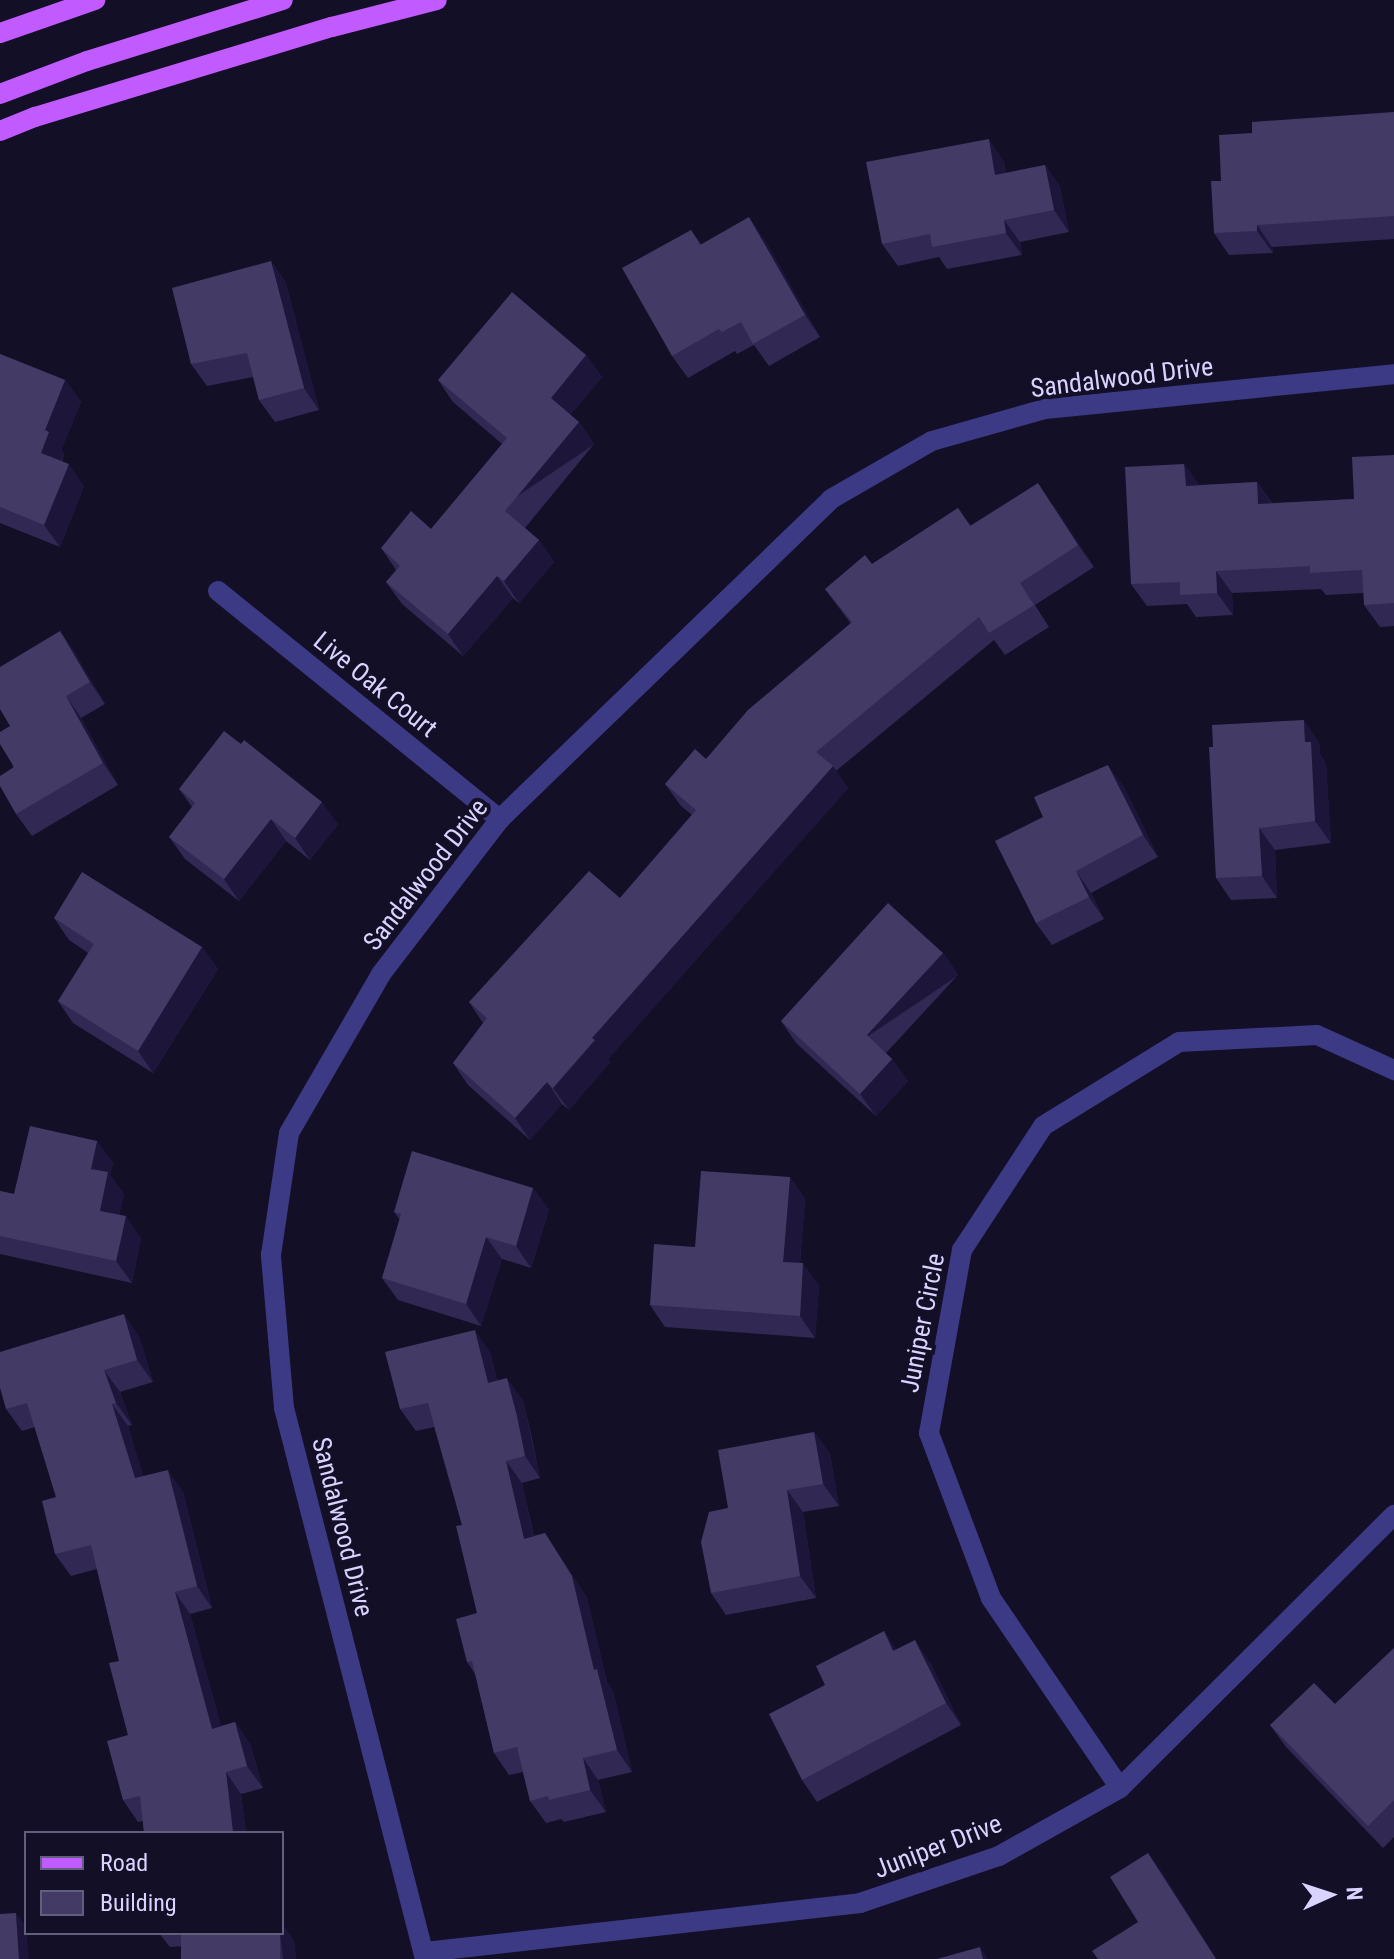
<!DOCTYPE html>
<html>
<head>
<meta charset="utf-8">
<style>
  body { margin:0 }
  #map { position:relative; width:1394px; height:1959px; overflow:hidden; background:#130f26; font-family:"Roboto Condensed",sans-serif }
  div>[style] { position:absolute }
  .street>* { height:20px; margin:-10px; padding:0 10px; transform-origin:10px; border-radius:10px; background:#3d3a85 }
  .primary>* { height:20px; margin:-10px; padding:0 10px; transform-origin:10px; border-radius:10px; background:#c25bff }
  .wall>* { inset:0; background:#312854 }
  .shaded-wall>* { inset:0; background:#1d163a; transform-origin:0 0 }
  .building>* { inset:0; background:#433a66; transform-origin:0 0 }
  span { translate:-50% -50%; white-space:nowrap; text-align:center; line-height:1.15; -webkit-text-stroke:8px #130f26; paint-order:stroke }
  .street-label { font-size:26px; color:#d9d4ff }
  .legend { position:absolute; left:24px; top:1831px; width:260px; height:104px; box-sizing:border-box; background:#130f26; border:2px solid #625e7d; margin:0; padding:10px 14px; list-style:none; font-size:24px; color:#d9d4ff }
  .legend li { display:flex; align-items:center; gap:16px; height:40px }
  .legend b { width:40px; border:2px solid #625e7d }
  .north { position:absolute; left:1290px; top:1855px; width:80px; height:80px; -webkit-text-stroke:6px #130f26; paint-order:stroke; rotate:87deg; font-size:22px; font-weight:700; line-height:32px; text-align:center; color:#d9d4ff }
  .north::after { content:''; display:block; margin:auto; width:28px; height:36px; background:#d9d4ff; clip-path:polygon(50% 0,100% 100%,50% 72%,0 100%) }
</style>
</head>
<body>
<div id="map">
  <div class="street">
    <div style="left:218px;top:591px;width:363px;rotate:39deg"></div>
    <div style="left:1120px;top:1788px;width:230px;rotate:-124.2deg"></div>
    <div style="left:991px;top:1598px;width:176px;rotate:-110.6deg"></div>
    <div style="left:929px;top:1433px;width:186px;rotate:-79.8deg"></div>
    <div style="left:962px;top:1250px;width:148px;rotate:-56.8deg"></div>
    <div style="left:1043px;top:1126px;width:160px;rotate:-31.7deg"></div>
    <div style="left:1179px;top:1042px;width:138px;rotate:-2.9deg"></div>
    <div style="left:1317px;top:1035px;width:85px;rotate:24.4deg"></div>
    <div style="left:425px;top:1952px;width:438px;rotate:-6.4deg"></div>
    <div style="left:860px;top:1903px;width:147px;rotate:-18.7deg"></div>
    <div style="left:999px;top:1856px;width:139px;rotate:-29.3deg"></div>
    <div style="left:1120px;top:1788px;width:387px;rotate:-44.9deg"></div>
    <div style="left:425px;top:1959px;width:569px;rotate:-104.35deg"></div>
    <div style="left:284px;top:1408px;width:154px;rotate:-94.9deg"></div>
    <div style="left:271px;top:1255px;width:123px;rotate:-81.6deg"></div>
    <div style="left:289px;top:1133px;width:184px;rotate:-59.9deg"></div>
    <div style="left:381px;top:974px;width:195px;rotate:-52.5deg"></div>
    <div style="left:500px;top:819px;width:460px;rotate:-44deg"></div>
    <div style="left:831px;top:499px;width:116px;rotate:-29.9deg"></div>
    <div style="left:932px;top:441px;width:117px;rotate:-15.8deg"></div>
    <div style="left:1045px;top:409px;width:351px;rotate:-5.7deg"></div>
  </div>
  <div class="primary">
    <div style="left:0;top:33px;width:101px;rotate:-19.2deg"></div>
    <div style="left:0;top:94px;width:93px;rotate:-20.8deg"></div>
    <div style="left:87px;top:61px;width:205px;rotate:-17.3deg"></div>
    <div style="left:0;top:131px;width:38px;rotate:-22deg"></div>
    <div style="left:35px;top:117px;width:310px;rotate:-16.9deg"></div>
    <div style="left:332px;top:27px;width:108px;rotate:-14.4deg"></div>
  </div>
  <div class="wall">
    <div style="clip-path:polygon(1394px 112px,1394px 239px,1272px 247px,1273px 253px,1229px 255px,1214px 233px,1221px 181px,1252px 133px)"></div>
    <div style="clip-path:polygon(1004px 161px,1006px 173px,1045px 165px,1060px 187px,1069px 232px,1020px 242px,1022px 255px,947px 269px,939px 257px,898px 266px,882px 244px)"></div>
    <div style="clip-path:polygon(691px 230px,701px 244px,764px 239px,820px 337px,769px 366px,754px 345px,737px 354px,735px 351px,688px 378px,672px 356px)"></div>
    <div style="clip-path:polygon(271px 261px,286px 283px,319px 410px,275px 422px,259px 400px,253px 377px,207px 386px,191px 364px)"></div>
    <div style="clip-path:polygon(0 354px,65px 380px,81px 402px,61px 450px,64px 454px,62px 462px,84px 486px,60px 547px,0 523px)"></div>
    <div style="clip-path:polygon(586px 355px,602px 377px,570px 415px,579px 422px,594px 444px,525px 528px,539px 540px,554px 562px,519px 603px,513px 598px,463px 656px,402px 604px,386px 582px,396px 570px,381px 548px,431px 529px,502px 444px,453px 402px,438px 380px)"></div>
    <div style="clip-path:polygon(1394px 455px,1394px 626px,1380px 627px,1364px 605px,1364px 593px,1326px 595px,1321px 589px,1232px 593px,1233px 615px,1196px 617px,1187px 604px,1147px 606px,1131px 584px,1184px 464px,1199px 485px,1257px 482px,1272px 503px,1354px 499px)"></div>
    <div style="clip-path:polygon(1053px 505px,1094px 567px,1035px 605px,1049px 627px,1005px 655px,994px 640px,836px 771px,848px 788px,608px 1059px,610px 1062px,569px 1110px,562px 1104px,530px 1140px,468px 1085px,453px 1063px,483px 1023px,469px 1002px,620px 898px,692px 815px,681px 806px,665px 784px,706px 759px,851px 624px,825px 589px,872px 564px,958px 508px,971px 526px)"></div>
    <div style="clip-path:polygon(60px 631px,75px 653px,105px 704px,81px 718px,118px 785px,32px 836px,16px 814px,10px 726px)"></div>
    <div style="clip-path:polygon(1319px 742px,1320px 754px,1326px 764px,1331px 843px,1275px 850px,1277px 898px,1231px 900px,1216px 878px,1213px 747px)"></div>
    <div style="clip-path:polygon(241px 744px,338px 824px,310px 860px,286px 841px,239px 901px,185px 859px,169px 837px,192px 807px,179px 789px)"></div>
    <div style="clip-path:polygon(1124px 787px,1158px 857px,1091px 893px,1104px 919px,1052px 945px,1036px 923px)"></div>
    <div style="clip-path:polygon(54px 918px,202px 947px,218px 969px,153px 1073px,73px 1023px,58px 1001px,88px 953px,69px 940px)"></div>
    <div style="clip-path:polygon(943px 953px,958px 975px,886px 1053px,892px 1059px,908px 1081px,876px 1116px,796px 1043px,781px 1021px)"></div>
    <div style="clip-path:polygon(97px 1141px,113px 1163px,110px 1175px,124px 1194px,119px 1215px,141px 1238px,132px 1283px,0 1254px,0 1191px,14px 1194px)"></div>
    <div style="clip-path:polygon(790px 1177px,805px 1199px,800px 1263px,819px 1285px,815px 1338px,665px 1327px,650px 1305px,695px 1247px)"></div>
    <div style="clip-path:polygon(533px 1188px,549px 1210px,531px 1268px,502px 1259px,481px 1326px,398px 1300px,382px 1278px,400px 1220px,394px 1212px)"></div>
    <div style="clip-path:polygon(139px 1336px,153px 1382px,120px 1392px,132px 1425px,128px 1426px,143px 1476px,183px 1492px,212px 1608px,190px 1614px,221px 1726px,235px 1722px,250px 1744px,263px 1788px,241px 1794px,246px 1833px,144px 1833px,143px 1821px,138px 1822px,123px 1800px,128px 1735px,119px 1661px,97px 1569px,71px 1576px,55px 1554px,56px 1497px,35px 1427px,22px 1431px,6px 1409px)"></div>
    <div style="clip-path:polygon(490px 1352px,497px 1380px,523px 1400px,532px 1438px,540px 1478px,522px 1483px,534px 1536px,545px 1533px,587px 1598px,607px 1682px,613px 1691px,632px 1772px,598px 1780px,606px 1812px,564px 1822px,561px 1819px,546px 1823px,530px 1801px,523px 1772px,509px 1775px,494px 1753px,475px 1674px,467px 1662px,477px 1613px,462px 1525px,434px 1427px,416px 1431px,400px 1409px)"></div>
    <div style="clip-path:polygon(814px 1432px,830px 1454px,839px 1506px,803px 1512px,816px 1598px,726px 1615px,711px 1593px)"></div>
    <div style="clip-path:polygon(884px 1631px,896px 1650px,930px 1662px,961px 1725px,817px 1802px,802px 1780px,825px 1685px)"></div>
    <div style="clip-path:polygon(1394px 1648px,1394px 1837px,1383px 1848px,1286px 1747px,1270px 1725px,1335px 1704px)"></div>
    <div style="clip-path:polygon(159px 1933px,282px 1933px,294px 1940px,296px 1959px,184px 1959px,183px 1946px,170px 1947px)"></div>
  </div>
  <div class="shaded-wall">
    <div style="clip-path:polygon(989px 139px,1004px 161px,1011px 197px,995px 175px)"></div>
    <div style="clip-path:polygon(1045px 165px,1060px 187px,1069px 232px,1054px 210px)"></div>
    <div style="clip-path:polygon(749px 217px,764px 239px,820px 337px,805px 315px)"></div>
    <div style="clip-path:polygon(1004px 220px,1020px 242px,1022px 255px,1006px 233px)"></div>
    <div style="clip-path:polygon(1257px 225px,1272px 247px,1273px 253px,1257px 231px)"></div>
    <div style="clip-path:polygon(271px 261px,286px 283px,319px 410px,304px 388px)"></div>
    <div style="clip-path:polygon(586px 355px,602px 377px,566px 420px,551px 398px)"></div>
    <div style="clip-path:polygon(65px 380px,81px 402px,61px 450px,64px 454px,56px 475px,41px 453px,45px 430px)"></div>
    <div style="left:579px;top:422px;width:27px;height:116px;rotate:56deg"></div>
    <div style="clip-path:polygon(69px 464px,84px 486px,60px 547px,44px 525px)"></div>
    <div style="clip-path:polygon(1184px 464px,1200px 486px,1186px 486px)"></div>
    <div style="clip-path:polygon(1257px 482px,1272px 504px,1258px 504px)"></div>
    <div style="clip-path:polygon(1038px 483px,1053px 505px,1094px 567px,1078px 545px)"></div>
    <div style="clip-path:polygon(539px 540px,554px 562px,519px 603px,504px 581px)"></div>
    <div style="clip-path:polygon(1216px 571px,1232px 593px,1233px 615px,1217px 593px)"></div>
    <div style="clip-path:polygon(497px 576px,513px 598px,463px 656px,448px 634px)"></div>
    <div style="clip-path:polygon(60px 631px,75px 653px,105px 704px,90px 682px)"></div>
    <div style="clip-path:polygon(66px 696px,81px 718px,118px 785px,103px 763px)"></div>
    <div style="clip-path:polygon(1304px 720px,1319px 742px,1320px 754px,1326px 764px,1331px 843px,1315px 821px,1305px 742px)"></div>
    <div style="clip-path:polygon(1108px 765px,1124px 787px,1158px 857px,1143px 835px)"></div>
    <div style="clip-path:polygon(833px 766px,848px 788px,608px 1059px,610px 1062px,569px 1110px,553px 1088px,592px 1038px)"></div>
    <div style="clip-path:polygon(322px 802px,338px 824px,310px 860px,295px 838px)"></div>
    <div style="clip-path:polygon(271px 819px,286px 841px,239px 901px,224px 879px)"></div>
    <div style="clip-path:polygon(1259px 828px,1275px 850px,1277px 898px,1262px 876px)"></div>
    <div style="clip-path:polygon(1076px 871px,1091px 893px,1104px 919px,1089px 897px)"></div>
    <div style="clip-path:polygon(202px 947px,218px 969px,153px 1073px,138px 1051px)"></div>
    <div style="left:943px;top:953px;width:27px;height:112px;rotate:56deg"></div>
    <div style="clip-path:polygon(892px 1059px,908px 1081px,876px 1116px,860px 1094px)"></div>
    <div style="clip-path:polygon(547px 1082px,562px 1104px,530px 1140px,515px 1118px)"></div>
    <div style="clip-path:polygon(97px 1141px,113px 1163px,110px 1175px,124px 1194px,115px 1233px,100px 1211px,91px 1169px)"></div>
    <div style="clip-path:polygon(790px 1177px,805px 1199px,798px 1284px,783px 1262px)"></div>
    <div style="clip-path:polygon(533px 1188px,549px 1210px,531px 1268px,516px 1246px)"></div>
    <div style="clip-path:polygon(126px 1216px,141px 1238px,132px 1283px,116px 1261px)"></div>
    <div style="clip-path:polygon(486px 1237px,502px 1259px,481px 1326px,466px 1304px)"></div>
    <div style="clip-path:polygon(803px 1263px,819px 1285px,815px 1338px,800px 1316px)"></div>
    <div style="clip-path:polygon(124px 1314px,139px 1336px,153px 1382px,137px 1360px)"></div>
    <div style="clip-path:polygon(475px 1330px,490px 1352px,503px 1405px,488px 1383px)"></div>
    <div style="clip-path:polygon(104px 1370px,120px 1392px,132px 1425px,116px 1403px)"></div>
    <div style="clip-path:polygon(507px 1378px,523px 1400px,540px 1478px,525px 1456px)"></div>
    <div style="clip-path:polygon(112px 1404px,128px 1426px,151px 1500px,135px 1478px)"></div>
    <div style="clip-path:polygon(814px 1432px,830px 1454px,839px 1506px,823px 1484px)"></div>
    <div style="clip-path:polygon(506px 1461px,522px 1483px,539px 1561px,524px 1539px)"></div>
    <div style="clip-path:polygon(168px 1470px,183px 1492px,212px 1608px,197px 1586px)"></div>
    <div style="clip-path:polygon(787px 1490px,803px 1512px,816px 1598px,800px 1576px)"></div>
    <div style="clip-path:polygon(545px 1533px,587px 1598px,607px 1682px,613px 1691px,632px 1772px,617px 1750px,594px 1670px)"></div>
    <div style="clip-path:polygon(175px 1592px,190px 1614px,228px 1751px,212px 1729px)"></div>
    <div style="clip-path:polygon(884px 1631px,899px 1653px,893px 1651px)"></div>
    <div style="clip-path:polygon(915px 1640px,930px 1662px,961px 1725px,946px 1703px)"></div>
    <div style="clip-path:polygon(235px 1722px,250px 1744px,263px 1788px,247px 1766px)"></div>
    <div style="clip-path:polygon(583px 1758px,598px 1780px,606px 1812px,590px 1790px)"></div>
    <div style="clip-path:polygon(226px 1772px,241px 1794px,246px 1833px,233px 1833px)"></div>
    <div style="clip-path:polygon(1148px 1853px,1164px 1875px,1217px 1959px,1216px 1959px)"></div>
    <div style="clip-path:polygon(16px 1913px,26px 1926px,29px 1959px,19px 1959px)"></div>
    <div style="clip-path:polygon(282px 1923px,294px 1940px,296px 1959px,283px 1959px,280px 1933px,282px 1933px)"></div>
    <div style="clip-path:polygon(980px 1947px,988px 1959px,983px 1959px)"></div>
  </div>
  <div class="building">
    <div style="clip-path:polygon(1394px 112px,1394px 216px,1257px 225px,1257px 231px,1214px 233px,1211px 181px,1221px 181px,1219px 135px,1252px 133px,1252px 122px)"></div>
    <div style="clip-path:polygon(989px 139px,995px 175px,1045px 165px,1054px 210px,1004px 220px,1006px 233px,932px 247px,930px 234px,882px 244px,866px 162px)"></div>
    <div style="clip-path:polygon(749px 217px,805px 315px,753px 344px,741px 322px,722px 332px,719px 329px,672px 356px,622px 268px,691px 230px,700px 245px)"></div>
    <div style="clip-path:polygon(271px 261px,304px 388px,259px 400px,247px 353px,191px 364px,172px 288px)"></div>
    <div style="clip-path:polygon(512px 292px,586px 355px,551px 398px,579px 422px,505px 511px,539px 540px,504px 581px,497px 576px,448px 634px,386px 582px,400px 566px,381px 548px,411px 511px,431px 529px,507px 438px,438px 380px)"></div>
    <div style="clip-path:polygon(0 354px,65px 380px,45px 430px,49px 432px,41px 453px,69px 464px,44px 525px,0 507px)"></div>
    <div style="clip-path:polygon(1394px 455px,1394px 603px,1364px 605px,1362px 570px,1310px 573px,1310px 566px,1216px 571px,1217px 593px,1180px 595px,1180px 582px,1131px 584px,1125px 467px,1184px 464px,1186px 486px,1257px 482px,1258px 504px,1354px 499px,1352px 457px)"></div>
    <div style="clip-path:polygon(1038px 483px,1078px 545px,1020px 583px,1034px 605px,989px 633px,979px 617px,816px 752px,833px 766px,592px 1038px,595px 1040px,553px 1088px,547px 1082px,515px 1118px,453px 1063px,487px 1018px,469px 1002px,589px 871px,620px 898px,696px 810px,665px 784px,695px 749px,706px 759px,748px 710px,852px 622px,825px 589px,865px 555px,872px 564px,958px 508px,970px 526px)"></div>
    <div style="clip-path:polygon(60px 631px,90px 682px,66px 696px,103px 763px,16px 814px,0 786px,0 776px,14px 767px,0 744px,0 732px,10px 726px,0 709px,0 667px)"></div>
    <div style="clip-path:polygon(1304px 720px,1305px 742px,1311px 742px,1315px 821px,1259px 828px,1262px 876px,1216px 878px,1209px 747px,1213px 747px,1212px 725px)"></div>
    <div style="clip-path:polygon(224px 731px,241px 744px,244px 740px,322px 802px,295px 838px,271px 819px,224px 879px,169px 837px,195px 803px,179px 789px)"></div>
    <div style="clip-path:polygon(1108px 765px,1143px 835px,1076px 871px,1089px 897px,1036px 923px,995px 841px,1043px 817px,1034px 797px)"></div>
    <div style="clip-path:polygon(82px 872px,202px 947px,138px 1051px,58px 1001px,94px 944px,54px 918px)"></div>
    <div style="clip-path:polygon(888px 903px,943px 953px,867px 1035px,892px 1059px,860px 1094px,781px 1021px)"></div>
    <div style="clip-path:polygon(30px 1126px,97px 1141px,91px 1169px,108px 1172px,100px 1211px,126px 1216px,116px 1261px,0 1236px,0 1191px,14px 1194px)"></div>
    <div style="clip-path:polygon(412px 1151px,533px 1188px,516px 1246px,486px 1237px,466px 1304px,382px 1278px,401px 1214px,394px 1212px)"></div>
    <div style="clip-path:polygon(701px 1171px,790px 1177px,783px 1262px,803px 1263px,800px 1316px,650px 1305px,654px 1244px,695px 1247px)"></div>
    <div style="clip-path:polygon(124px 1314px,137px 1360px,104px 1370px,116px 1403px,112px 1404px,135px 1478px,168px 1470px,197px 1586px,175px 1592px,212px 1729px,235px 1722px,247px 1766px,226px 1772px,233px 1833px,144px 1833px,140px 1796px,123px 1800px,107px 1741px,128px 1735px,109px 1663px,119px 1661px,91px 1545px,55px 1554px,42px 1501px,56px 1497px,27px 1403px,6px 1409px,0 1388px,0 1352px)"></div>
    <div style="clip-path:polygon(475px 1330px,488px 1383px,507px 1378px,517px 1416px,525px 1456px,506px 1461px,524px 1539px,545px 1533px,572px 1576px,594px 1670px,597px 1669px,617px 1750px,583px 1758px,590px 1790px,549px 1800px,548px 1796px,530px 1801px,517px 1747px,494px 1753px,472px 1661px,467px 1662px,456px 1619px,477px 1613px,456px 1526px,462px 1525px,428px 1403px,400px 1409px,385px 1352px)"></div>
    <div style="clip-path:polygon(814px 1432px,823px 1484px,787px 1490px,800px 1576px,711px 1593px,701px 1542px,709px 1512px,728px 1508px,718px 1450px)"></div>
    <div style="clip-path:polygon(884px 1631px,893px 1651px,915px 1640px,946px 1703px,802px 1780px,769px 1714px,825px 1685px,816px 1666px)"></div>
    <div style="clip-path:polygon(1394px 1648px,1394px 1800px,1368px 1826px,1270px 1725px,1314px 1683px,1335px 1704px)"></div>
    <div style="clip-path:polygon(1148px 1853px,1216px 1959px,1098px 1959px,1092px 1951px,1138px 1922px,1110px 1877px)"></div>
    <div style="clip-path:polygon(16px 1913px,19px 1959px,0 1959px,0 1914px)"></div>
    <div style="left:181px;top:1933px;width:99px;height:26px"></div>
    <div style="clip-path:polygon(980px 1947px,983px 1959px,937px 1959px)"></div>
  </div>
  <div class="street-label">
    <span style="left:1122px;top:378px;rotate:-7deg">Sandalwood Drive</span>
    <span style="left:375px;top:685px;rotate:39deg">Live Oak Court</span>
    <span style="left:426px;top:875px;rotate:-52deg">Sandalwood Drive</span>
    <span style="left:923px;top:1323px;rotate:-79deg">Juniper Circle</span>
    <span style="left:342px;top:1527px;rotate:76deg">Sandalwood Drive</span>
    <span style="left:938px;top:1847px;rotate:-21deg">Juniper Drive</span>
  </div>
  <ul class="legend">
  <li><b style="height:10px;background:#c25bff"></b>Road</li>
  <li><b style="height:22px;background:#433a66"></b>Building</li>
  </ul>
  <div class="north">N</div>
</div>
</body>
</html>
